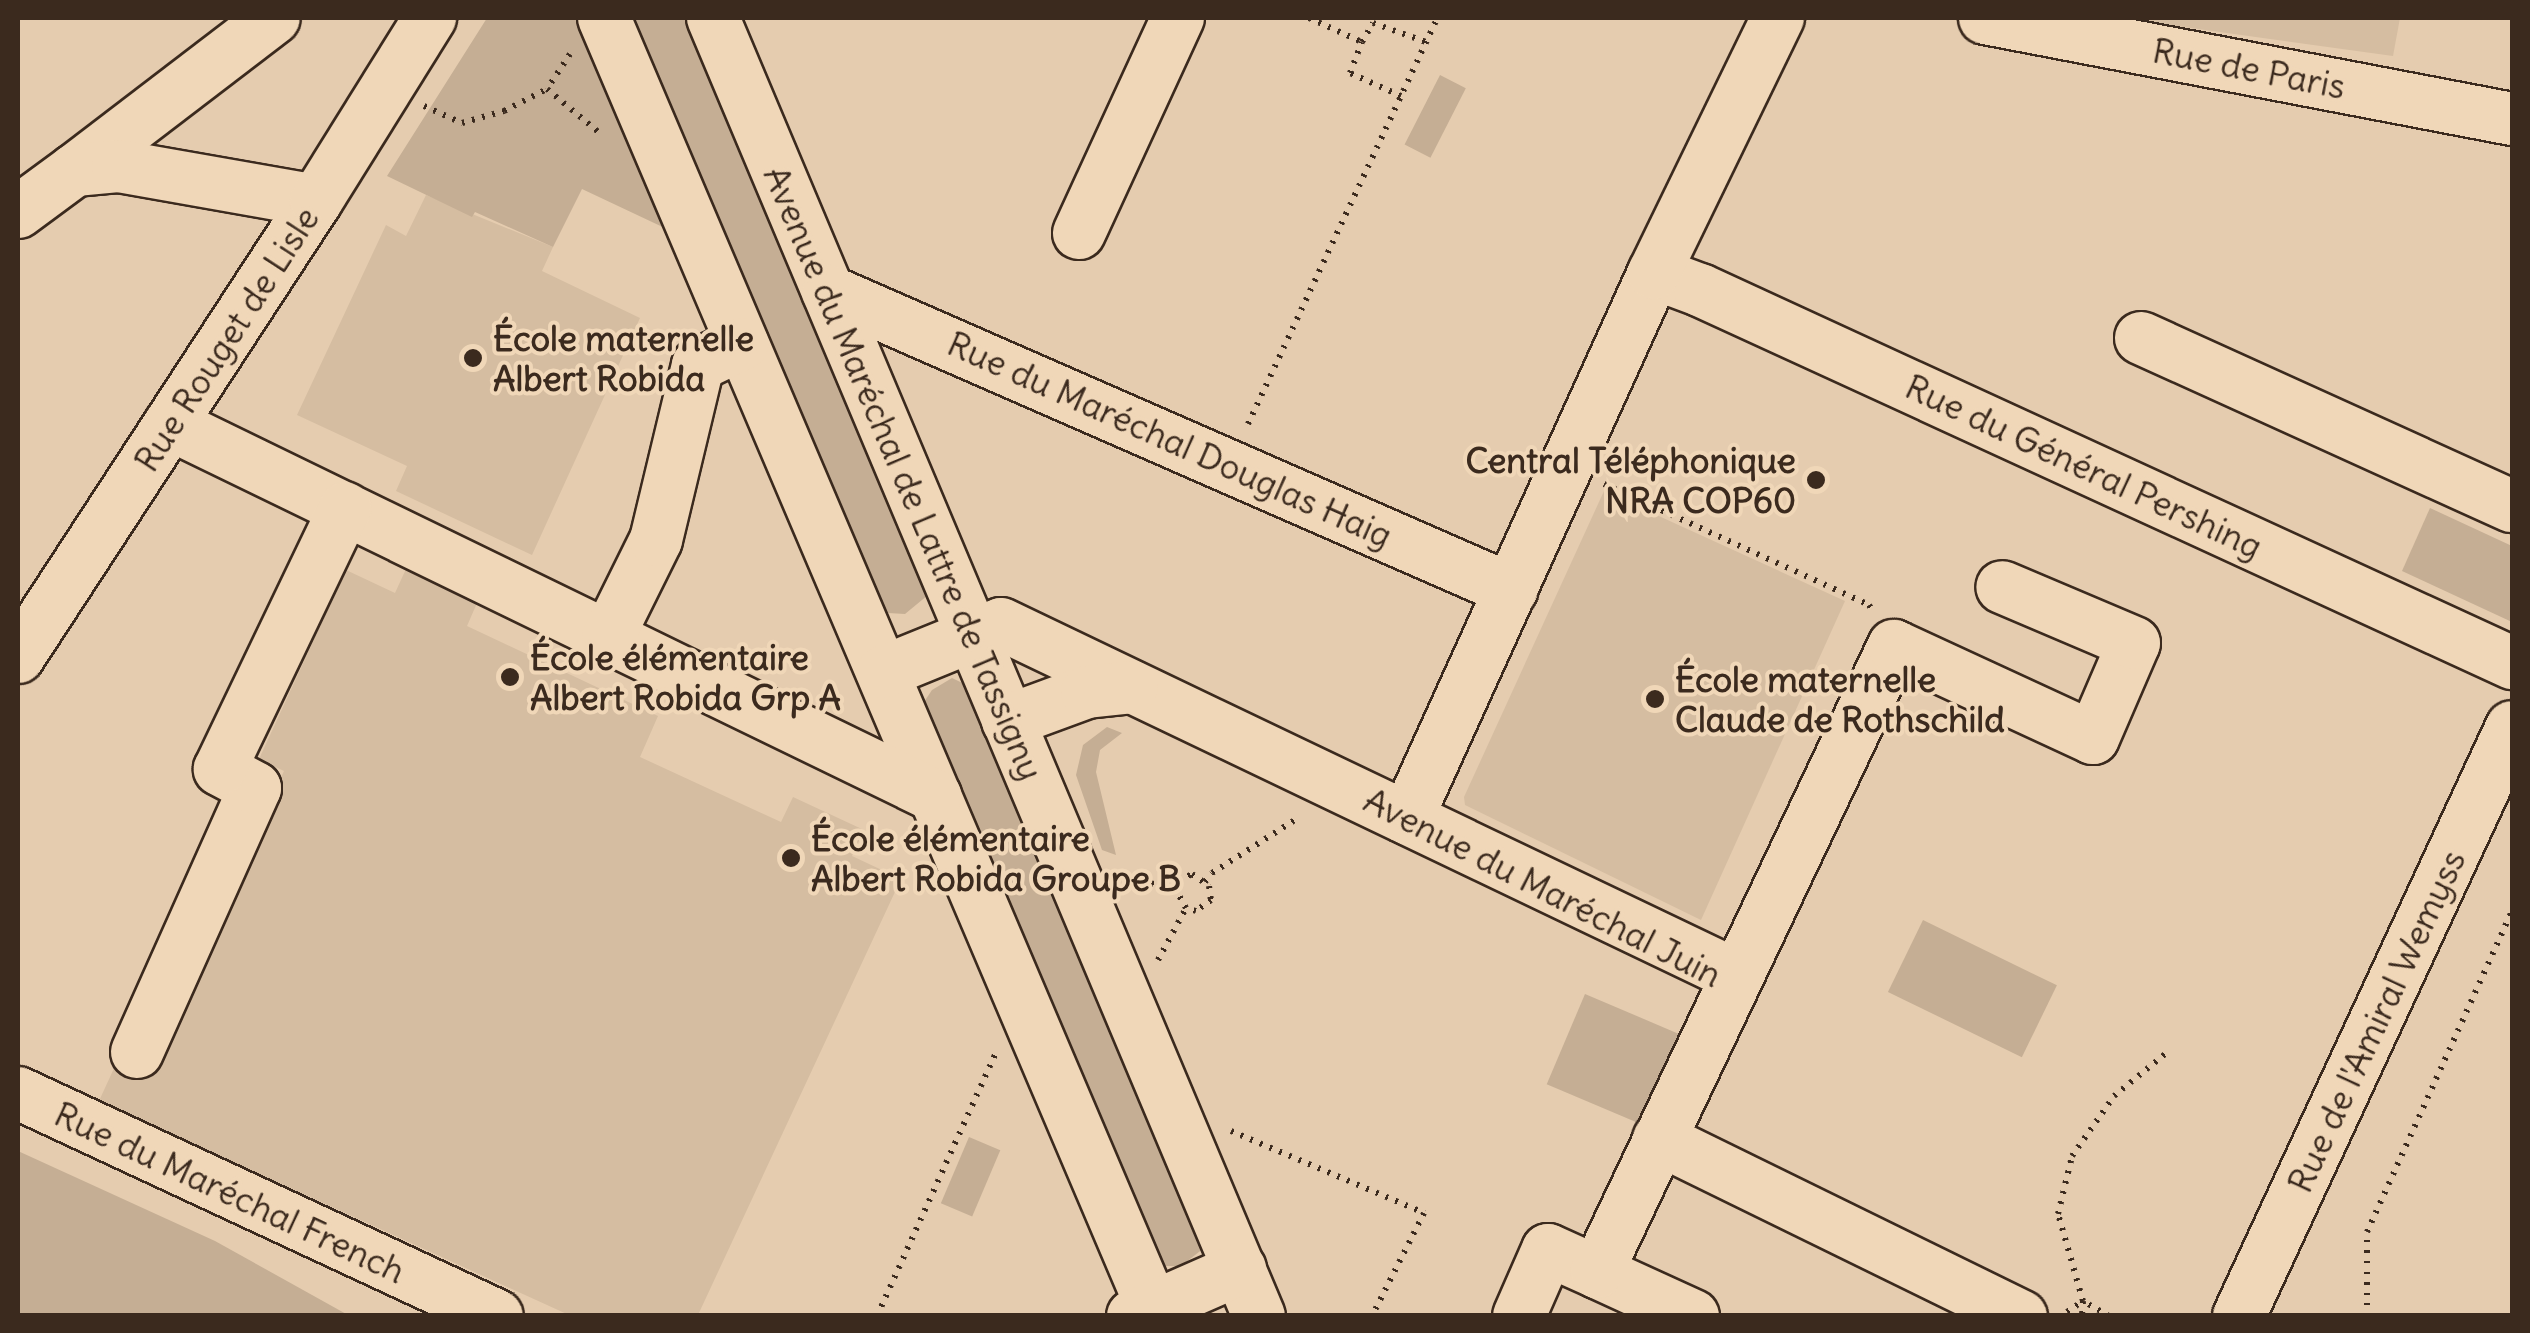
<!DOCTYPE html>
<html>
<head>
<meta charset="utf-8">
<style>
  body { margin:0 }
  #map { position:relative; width:2530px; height:1333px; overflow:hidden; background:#e5ccaf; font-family:Delius,sans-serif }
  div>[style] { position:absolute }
  .built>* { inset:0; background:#d5bda1 }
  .green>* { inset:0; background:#c5ae94; transform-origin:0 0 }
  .path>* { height:6px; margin-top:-3px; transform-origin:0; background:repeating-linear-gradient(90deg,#3b2a1e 0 2.5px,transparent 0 10.5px) }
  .roads { filter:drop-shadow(2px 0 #3b2a1e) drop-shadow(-2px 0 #3b2a1e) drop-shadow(0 2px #3b2a1e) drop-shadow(0 -2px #3b2a1e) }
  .minor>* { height:52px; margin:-26px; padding:0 26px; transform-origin:26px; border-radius:26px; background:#f0d7b8 }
  .dots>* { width:28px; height:28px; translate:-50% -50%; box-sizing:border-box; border:5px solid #f0d7b8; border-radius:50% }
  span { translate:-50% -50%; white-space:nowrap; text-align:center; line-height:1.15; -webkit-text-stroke:8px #f0d7b8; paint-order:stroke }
  .street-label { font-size:35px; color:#3b2a1e }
  .poi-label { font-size:35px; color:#3b2a1e; font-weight:700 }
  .left { translate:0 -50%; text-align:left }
  .right { translate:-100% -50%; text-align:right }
  .frame { position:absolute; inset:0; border:20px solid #3b2a1e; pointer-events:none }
</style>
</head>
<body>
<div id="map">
  <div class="built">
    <div style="clip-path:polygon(2119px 18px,2400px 18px,2393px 56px)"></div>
    <div style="clip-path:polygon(426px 195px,553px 247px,542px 271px,640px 318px,532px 555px,396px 491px,407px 466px,297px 415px,386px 225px,406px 236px)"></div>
    <div style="clip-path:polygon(1604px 491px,1845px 601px,1701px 920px,1465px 805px,1464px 797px)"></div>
    <div style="clip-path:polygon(406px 569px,477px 603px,467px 626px,658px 716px,640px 757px,781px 822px,793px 797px,864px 830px,852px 856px,901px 879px,698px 1315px,569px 1315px,99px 1101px,121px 1053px,148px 1066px,284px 771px,259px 759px,346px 570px,395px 593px)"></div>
  </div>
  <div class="green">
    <div style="clip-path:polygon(487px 18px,579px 20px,669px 230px,582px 189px,553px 247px,475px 212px,472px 217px,387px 176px)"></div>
    <div style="clip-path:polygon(625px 18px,688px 18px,928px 595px,905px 614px,888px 613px,874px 601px)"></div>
    <div style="left:1440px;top:75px;width:29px;height:78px;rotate:27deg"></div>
    <div style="clip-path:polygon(2430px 508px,2512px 546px,2512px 622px,2402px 571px)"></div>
    <div style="clip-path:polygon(952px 678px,975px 689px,1204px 1248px,1181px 1266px,1163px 1266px,1149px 1253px,924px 702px,932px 690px)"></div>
    <div style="clip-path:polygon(1107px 727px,1122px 733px,1100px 750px,1096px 772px,1116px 855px,1102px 850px,1076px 775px,1083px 745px)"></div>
    <div style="left:1923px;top:920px;width:149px;height:80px;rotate:26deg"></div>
    <div style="left:1585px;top:994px;width:104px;height:98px;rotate:23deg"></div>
    <div style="left:969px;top:1137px;width:34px;height:72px;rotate:23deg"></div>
    <div style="clip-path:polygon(18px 1151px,215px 1241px,348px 1315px,18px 1315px)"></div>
  </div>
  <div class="path">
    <div style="left:1309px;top:18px;width:58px;rotate:24.4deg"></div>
    <div style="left:570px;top:54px;width:42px;rotate:123.3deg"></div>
    <div style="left:547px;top:89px;width:72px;rotate:39.9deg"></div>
    <div style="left:1401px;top:96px;width:56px;rotate:-155.7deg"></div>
    <div style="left:1350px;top:73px;width:33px;rotate:-69deg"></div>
    <div style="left:1362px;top:42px;width:22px;rotate:-60deg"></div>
    <div style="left:1373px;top:23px;width:56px;rotate:19.7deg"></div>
    <div style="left:424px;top:106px;width:42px;rotate:24.1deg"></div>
    <div style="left:462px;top:123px;width:44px;rotate:-15.9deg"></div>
    <div style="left:504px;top:111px;width:48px;rotate:-27.1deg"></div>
    <div style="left:1248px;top:424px;width:448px;rotate:-65deg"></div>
    <div style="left:1604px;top:484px;width:291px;rotate:24.5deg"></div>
    <div style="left:1869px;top:605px;width:6px;rotate:59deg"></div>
    <div style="left:1121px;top:875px;width:57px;rotate:15.3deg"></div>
    <div style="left:1176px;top:890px;width:9px;rotate:-72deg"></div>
    <div style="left:1179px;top:881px;width:15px;rotate:-28deg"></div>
    <div style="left:1192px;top:874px;width:21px;rotate:35deg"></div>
    <div style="left:1209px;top:886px;width:14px;rotate:82deg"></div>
    <div style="left:1211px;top:900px;width:19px;rotate:144deg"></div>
    <div style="left:1196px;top:911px;width:10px;rotate:-163deg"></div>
    <div style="left:1186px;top:908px;width:21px;rotate:-119deg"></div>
    <div style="left:1205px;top:882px;width:11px;rotate:-52deg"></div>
    <div style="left:1212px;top:873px;width:102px;rotate:-32.6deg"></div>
    <div style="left:1158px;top:960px;width:59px;rotate:-61.7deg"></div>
    <div style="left:1231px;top:1131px;width:210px;rotate:23deg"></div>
    <div style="left:1424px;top:1213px;width:115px;rotate:116.8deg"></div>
    <div style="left:2067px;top:1312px;width:19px;rotate:-35deg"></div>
    <div style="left:2083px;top:1301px;width:15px;rotate:94deg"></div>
    <div style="left:877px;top:1316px;width:290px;rotate:-65.7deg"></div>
    <div style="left:2109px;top:1316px;width:30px;rotate:-150deg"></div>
    <div style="left:2083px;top:1301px;width:91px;rotate:-106deg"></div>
    <div style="left:2058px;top:1214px;width:60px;rotate:-76.4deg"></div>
    <div style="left:2072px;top:1156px;width:73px;rotate:-55deg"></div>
    <div style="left:2114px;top:1096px;width:72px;rotate:-39.4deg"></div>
    <div style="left:2367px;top:1316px;width:84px;rotate:-90deg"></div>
    <div style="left:2367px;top:1232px;width:352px;rotate:-65.7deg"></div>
  </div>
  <div class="roads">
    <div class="minor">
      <div style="left:604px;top:18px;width:1410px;rotate:66.96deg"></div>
      <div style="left:713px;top:18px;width:1408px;rotate:67.19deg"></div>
      <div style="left:1985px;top:18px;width:537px;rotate:10.85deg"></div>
      <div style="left:75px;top:170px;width:250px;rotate:-37.4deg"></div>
      <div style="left:18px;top:212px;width:71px;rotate:-36.4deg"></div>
      <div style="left:75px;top:170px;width:43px;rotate:-5.3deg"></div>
      <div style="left:118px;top:166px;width:201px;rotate:10deg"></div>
      <div style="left:1079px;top:233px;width:237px;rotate:-65.3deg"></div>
      <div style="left:1654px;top:273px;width:49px;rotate:20.3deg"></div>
      <div style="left:1700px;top:290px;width:894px;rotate:24.67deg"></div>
      <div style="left:828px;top:291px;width:746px;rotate:23.64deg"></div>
      <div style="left:2141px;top:338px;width:407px;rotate:24.4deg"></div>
      <div style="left:170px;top:424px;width:851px;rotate:25.93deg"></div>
      <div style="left:608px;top:637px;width:108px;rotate:-63.7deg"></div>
      <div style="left:656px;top:540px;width:180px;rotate:-76.5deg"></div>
      <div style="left:698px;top:365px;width:49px;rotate:-25.5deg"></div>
      <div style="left:18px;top:657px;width:545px;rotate:-56.84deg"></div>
      <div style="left:316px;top:201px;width:216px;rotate:-58.1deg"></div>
      <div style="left:883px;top:672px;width:127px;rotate:-22.1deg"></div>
      <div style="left:1001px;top:624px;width:814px;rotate:25.56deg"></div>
      <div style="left:1008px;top:721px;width:84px;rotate:-20.2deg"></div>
      <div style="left:1087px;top:692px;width:45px;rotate:-6.3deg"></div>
      <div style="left:1407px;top:818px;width:598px;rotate:-65.62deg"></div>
      <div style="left:1654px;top:273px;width:284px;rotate:-64.1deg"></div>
      <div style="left:137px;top:1052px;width:289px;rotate:-65.9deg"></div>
      <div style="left:255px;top:788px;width:40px;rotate:-152deg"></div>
      <div style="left:220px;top:769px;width:289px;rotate:-64.4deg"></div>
      <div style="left:18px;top:1093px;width:528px;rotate:24.96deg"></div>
      <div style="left:1659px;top:1139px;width:403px;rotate:26.1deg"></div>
      <div style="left:1133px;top:1316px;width:117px;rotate:-23.7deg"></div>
      <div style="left:1519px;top:1316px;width:72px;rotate:-66.3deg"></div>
      <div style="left:1548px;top:1250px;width:54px;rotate:24.2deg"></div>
      <div style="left:1693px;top:1316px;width:106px;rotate:-155.4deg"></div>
      <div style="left:1597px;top:1272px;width:693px;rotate:-64.62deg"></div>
      <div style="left:1894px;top:646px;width:219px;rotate:24.8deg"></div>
      <div style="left:2093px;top:738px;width:103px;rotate:-66.7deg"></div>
      <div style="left:2134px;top:643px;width:143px;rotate:-157deg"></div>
      <div style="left:2239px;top:1316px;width:649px;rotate:-65.13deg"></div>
    </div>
  </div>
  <div class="dots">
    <div style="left:473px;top:358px;background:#3b2a1e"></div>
    <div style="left:1816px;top:480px;background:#3b2a1e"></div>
    <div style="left:510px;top:677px;background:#3b2a1e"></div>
    <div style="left:1655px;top:699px;background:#3b2a1e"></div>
    <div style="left:791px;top:858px;background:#3b2a1e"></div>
  </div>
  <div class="street-label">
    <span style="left:2249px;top:68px;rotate:11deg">Rue de Paris</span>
    <span style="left:226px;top:339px;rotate:-57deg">Rue Rouget de Lisle</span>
    <span style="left:1170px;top:439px;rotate:24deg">Rue du Maréchal Douglas Haig</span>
    <span style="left:2084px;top:466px;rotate:25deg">Rue du Général Pershing</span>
    <span style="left:904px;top:473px;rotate:67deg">Avenue du Maréchal de Lattre de Tassigny</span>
    <span style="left:1543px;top:887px;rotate:27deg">Avenue du Maréchal Juin</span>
    <span style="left:2376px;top:1021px;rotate:-65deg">Rue de l'Amiral Wemyss</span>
    <span style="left:230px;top:1192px;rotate:25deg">Rue du Maréchal French</span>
  </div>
  <div class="poi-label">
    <span class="left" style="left:493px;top:358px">École maternelle<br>Albert Robida</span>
    <span class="right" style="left:1796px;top:480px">Central Téléphonique<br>NRA COP60</span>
    <span class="left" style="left:530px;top:677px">École élémentaire<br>Albert Robida Grp A</span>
    <span class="left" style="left:1675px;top:699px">École maternelle<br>Claude de Rothschild</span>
    <span class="left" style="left:811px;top:858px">École élémentaire<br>Albert Robida Groupe B</span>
  </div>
  <div class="frame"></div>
</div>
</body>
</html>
